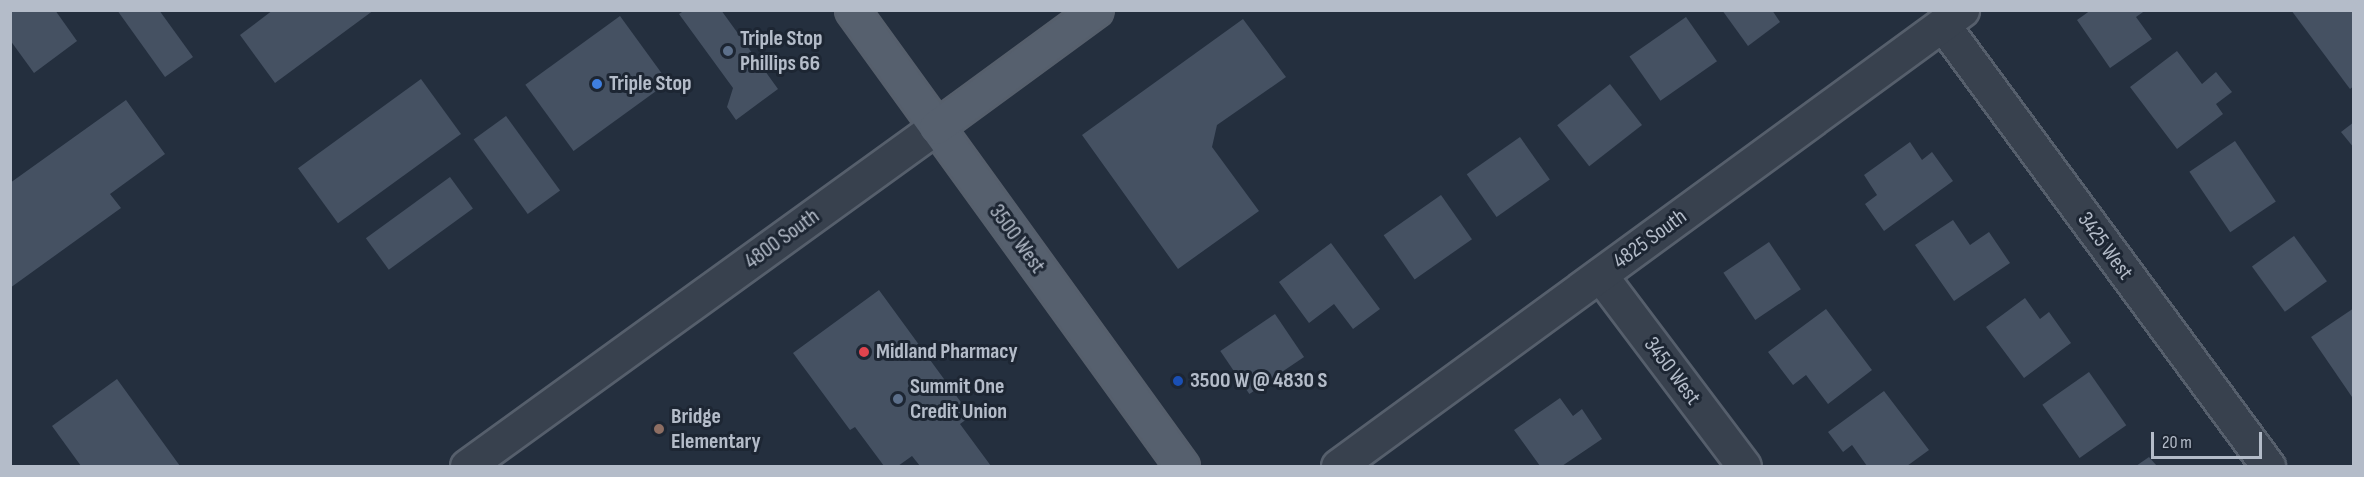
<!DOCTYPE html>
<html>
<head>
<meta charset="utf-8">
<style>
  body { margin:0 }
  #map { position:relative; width:2364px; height:477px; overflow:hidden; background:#242f3e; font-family:"Sofia Sans Condensed",sans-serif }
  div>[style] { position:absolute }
  .building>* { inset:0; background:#455162; transform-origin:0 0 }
  .roads { filter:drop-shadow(2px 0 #565f6c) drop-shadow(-2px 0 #565f6c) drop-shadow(0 2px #565f6c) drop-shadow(0 -2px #565f6c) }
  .minor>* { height:33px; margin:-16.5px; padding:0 16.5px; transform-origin:16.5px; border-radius:16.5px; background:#38414e }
  .major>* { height:33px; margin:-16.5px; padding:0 16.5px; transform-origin:16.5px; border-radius:16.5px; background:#56606e }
  .dots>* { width:16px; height:16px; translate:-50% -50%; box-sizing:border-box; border:3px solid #1d2633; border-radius:50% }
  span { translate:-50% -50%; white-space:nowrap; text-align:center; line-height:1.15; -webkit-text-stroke:6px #1d2633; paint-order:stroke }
  .poi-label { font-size:22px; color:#b4bcc9; font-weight:700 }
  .left { translate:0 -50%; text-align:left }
  .street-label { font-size:22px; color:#b4bcc9 }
  .frame { position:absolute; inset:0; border:12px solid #b4bcc9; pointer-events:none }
  .scale { position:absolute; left:2151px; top:432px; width:111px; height:27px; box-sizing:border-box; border:3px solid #b4bcc9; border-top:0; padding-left:8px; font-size:18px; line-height:21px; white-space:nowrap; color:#b4bcc9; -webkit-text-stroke:4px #1d2633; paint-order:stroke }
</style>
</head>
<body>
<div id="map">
  <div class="building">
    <div style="clip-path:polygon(10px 10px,55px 10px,77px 41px,34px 73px,10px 40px)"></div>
    <div style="clip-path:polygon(117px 10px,159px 10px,193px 57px,165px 77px)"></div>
    <div style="clip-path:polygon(273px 10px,374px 10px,275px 83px,240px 35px)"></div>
    <div style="clip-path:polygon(685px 10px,721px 10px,778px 89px,736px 120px,727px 107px,733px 88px,679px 14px)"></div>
    <div style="clip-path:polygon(1722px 10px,1772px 10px,1780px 22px,1748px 46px)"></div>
    <div style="clip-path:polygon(2091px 10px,2146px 10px,2136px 17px,2152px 39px,2110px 68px,2077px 20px)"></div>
    <div style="clip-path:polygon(2291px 10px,2354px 10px,2354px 86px,2350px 89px)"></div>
    <div style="left:620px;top:16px;width:82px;height:117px;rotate:54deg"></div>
    <div style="left:1686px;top:17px;width:54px;height:69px;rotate:55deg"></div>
    <div style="clip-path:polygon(1243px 19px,1286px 77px,1217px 125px,1212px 147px,1259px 211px,1178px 269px,1082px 135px)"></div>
    <div style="clip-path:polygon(2177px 51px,2202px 84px,2216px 72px,2232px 92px,2216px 104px,2223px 114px,2177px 149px,2130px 87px)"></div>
    <div style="left:421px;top:79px;width:68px;height:152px;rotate:54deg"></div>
    <div style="left:1610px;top:84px;width:52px;height:67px;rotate:52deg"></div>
    <div style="clip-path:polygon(126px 100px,165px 154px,110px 194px,121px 208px,10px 288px,10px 183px)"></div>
    <div style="left:506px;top:116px;width:92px;height:40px;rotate:54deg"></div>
    <div style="clip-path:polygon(2354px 122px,2354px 148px,2341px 132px)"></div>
    <div style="left:1520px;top:137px;width:52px;height:65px;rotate:55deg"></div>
    <div style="left:2235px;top:141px;width:73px;height:55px;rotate:56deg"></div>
    <div style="clip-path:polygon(1910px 142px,1922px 160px,1932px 152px,1953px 181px,1884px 231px,1865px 204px,1877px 195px,1864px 175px)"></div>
    <div style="left:450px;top:177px;width:39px;height:104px;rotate:54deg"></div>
    <div style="left:1441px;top:195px;width:54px;height:70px;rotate:55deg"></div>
    <div style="clip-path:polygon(1953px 220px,1970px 245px,1989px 232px,2010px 263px,1954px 301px,1915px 245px)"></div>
    <div style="left:2294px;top:236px;width:56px;height:52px;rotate:54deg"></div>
    <div style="left:1769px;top:242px;width:57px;height:55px;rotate:56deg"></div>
    <div style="clip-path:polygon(1331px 243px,1380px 309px,1353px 329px,1334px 304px,1309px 323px,1279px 282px)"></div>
    <div style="clip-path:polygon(879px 290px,971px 416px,960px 424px,991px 466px,920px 466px,912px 456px,898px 466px,884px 466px,855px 427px,850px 430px,793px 353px)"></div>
    <div style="clip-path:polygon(2025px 298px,2040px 319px,2049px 312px,2071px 343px,2024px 378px,1986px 327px)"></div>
    <div style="clip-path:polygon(2354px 308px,2354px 396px,2352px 397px,2311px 337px)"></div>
    <div style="clip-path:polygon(1826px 309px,1872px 370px,1828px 404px,1806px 375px,1793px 385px,1768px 352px)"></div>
    <div style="left:1275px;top:314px;width:52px;height:66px;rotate:56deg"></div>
    <div style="left:2089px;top:372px;width:65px;height:57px;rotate:55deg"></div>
    <div style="clip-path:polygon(117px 379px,180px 466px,81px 466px,52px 426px)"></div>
    <div style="clip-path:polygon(1884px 391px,1929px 450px,1907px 466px,1867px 466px,1852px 445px,1843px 452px,1828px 432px)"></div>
    <div style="clip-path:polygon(1560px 398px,1573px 416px,1582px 409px,1602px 439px,1562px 466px,1540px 466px,1514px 430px)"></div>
    <div style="clip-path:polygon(2149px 457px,2157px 466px,2136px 466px)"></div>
  </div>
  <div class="roads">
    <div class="minor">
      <div style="left:1943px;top:25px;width:548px;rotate:53.61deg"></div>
      <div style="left:1600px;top:275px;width:239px;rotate:53deg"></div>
      <div style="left:467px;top:466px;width:579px;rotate:-35.86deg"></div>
      <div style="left:1338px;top:466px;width:773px;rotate:-36.16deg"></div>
    </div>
    <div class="major">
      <div style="left:852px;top:10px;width:563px;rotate:54.11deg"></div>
      <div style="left:936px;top:127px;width:198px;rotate:-36.2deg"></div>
    </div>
  </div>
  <div class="dots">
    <div style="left:728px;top:51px;background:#5c6f8a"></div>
    <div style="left:597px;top:84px;background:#3f7fe0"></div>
    <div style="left:864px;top:352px;background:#e0444e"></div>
    <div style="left:1178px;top:381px;background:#1a4fb4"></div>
    <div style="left:898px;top:399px;background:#5c6f8a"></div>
    <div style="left:659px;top:429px;background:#8d6e63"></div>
  </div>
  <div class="poi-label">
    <span class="left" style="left:740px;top:51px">Triple Stop<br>Phillips 66</span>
    <span class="left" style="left:609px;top:84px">Triple Stop</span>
    <span class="left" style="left:876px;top:352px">Midland Pharmacy</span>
    <span class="left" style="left:1190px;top:381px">3500 W @ 4830 S</span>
    <span class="left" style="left:910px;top:399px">Summit One<br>Credit Union</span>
    <span class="left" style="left:671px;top:429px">Bridge<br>Elementary</span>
  </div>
  <div class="street-label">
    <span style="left:782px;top:239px;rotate:-36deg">4800 South</span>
    <span style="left:1017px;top:239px;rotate:54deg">3500 West</span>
    <span style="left:1650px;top:239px;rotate:-36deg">4825 South</span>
    <span style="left:2105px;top:246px;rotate:54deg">3425 West</span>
    <span style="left:1672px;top:371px;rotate:53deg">3450 West</span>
  </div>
  <div class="frame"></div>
  <div class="scale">20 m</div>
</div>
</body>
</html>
